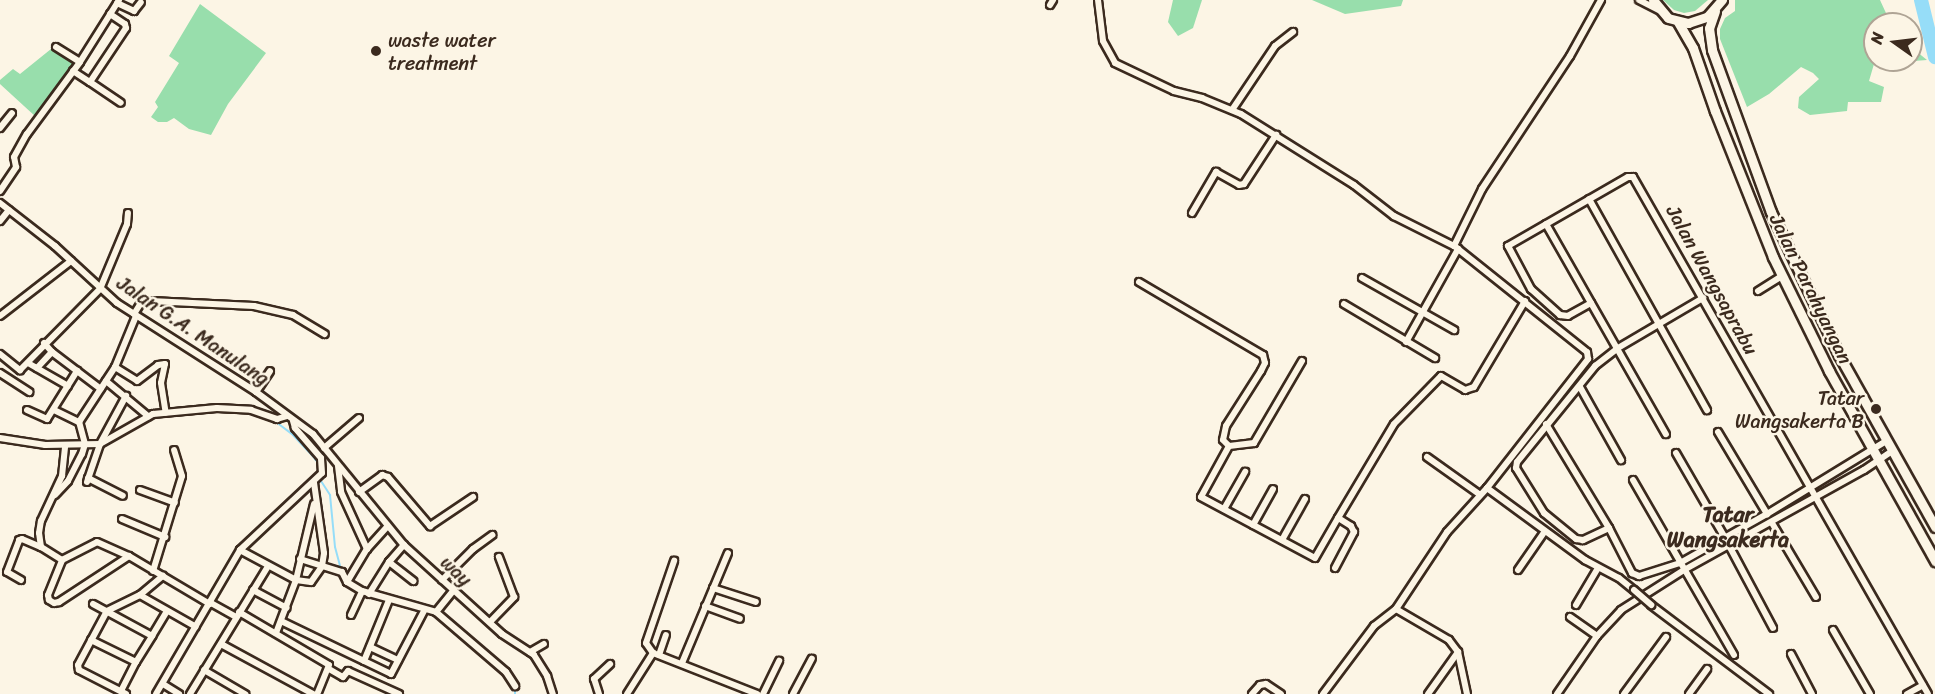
<!DOCTYPE html>
<html>
<head>
<meta charset="utf-8">
<style>
  body { margin:0 }
  #map { position:relative; width:1935px; height:694px; overflow:hidden; background:#fcf5e5; font-family:Sriracha,sans-serif }
  div>[style] { position:absolute }
  .green>* { inset:0; background:#98deac }
  .stream>* { height:2px; margin:-1px; padding:0 1px; transform-origin:1px; border-radius:1px; background:#96ddf8 }
  .river>* { height:14px; margin:-7px; padding:0 7px; transform-origin:7px; border-radius:7px; background:#96ddf8 }
  .roads { filter:drop-shadow(2px 0 #3b2a1e) drop-shadow(-2px 0 #3b2a1e) drop-shadow(0 2px #3b2a1e) drop-shadow(0 -2px #3b2a1e) }
  .street>* { height:6px; margin:-3px; padding:0 3px; transform-origin:3px; border-radius:3px; background:#fcf5e5 }
  .secondary>* { height:9px; margin:-4.5px; padding:0 4.5px; transform-origin:4.5px; border-radius:4.5px; background:#fcf5e5 }
  .bridges { filter:drop-shadow(2px 0 #3b2a1e) drop-shadow(-2px 0 #3b2a1e) drop-shadow(0 2px #3b2a1e) drop-shadow(0 -2px #3b2a1e) }
  .street-bridge>* { height:6px; margin:-3px; padding:0 3px; transform-origin:3px; border-radius:3px; background:#fcf5e5 }
  .dots>* { width:16px; height:16px; translate:-50% -50%; box-sizing:border-box; border:3px solid #fcf5e5; border-radius:50% }
  span { translate:-50% -50%; white-space:nowrap; text-align:center; line-height:1.15; -webkit-text-stroke:5px #fcf5e5; paint-order:stroke }
  .poi-label { font-size:20px; color:#3b2a1e }
  .left { translate:0 -50%; text-align:left }
  .right { translate:-100% -50%; text-align:right }
  .street-label { font-size:20px; color:#3b2a1e }
  .quarter-label { font-size:22px; color:#3b2a1e; font-weight:700 }
  .north { position:absolute; left:1863px; top:12px; width:60px; height:60px; box-sizing:border-box; background:#fcf5e5; border:2px solid #afa495; border-radius:50%; rotate:284deg; font-size:16px; font-weight:700; line-height:24px; text-align:center; color:#3b2a1e }
  .north::after { content:''; display:block; margin:auto; width:21px; height:27px; background:#3b2a1e; clip-path:polygon(50% 0,100% 100%,50% 72%,0 100%) }
</style>
</head>
<body>
<div id="map">
  <div class="green">
    <div style="clip-path:polygon(1173px 0,1202px 0,1193px 28px,1178px 36px,1168px 22px)"></div>
    <div style="clip-path:polygon(1312px 0,1403px 0,1401px 6px,1345px 14px)"></div>
    <div style="clip-path:polygon(1663px 0,1708px 0,1695px 11px,1684px 13px,1674px 10px)"></div>
    <div style="clip-path:polygon(1735px 0,1880px 0,1891px 24px,1875px 24px,1875px 60px,1911px 60px,1911px 47px,1927px 60px,1874px 64px,1869px 81px,1884px 87px,1881px 102px,1848px 102px,1847px 111px,1810px 115px,1798px 108px,1799px 97px,1819px 79px,1813px 73px,1801px 67px,1769px 94px,1747px 107px,1720px 39px,1720px 29px,1725px 18px,1735px 11px)"></div>
    <div style="clip-path:polygon(200px 4px,266px 53px,228px 104px,211px 135px,189px 129px,174px 118px,167px 122px,158px 122px,151px 117px,158px 107px,155px 102px,179px 63px,169px 56px)"></div>
    <div style="clip-path:polygon(51px 49px,75px 61px,36px 117px,0 84px,0 80px,13px 69px,20px 74px)"></div>
  </div>
  <div class="stream">
    <div style="left:276px;top:422px;width:21px;rotate:37deg"></div>
    <div style="left:293px;top:435px;width:33px;rotate:47deg"></div>
    <div style="left:315px;top:459px;width:6px;rotate:51deg"></div>
    <div style="left:319px;top:464px;width:9px;rotate:96deg"></div>
    <div style="left:109px;top:442px;width:18px;rotate:-29deg"></div>
    <div style="left:17px;top:444px;width:15px;rotate:8deg"></div>
    <div style="left:321px;top:481px;width:17px;rotate:57deg"></div>
    <div style="left:330px;top:495px;width:52px;rotate:84.5deg"></div>
    <div style="left:335px;top:547px;width:24px;rotate:75deg"></div>
    <div style="left:515px;top:694px;width:8px;rotate:-90deg"></div>
  </div>
  <div class="river">
    <div style="left:1921px;top:0;width:59px;rotate:76.2deg"></div>
  </div>
  <div class="roads">
    <div class="street">
      <div style="left:1098px;top:0;width:41px;rotate:83deg"></div>
      <div style="left:1103px;top:41px;width:25px;rotate:61deg"></div>
      <div style="left:1115px;top:63px;width:65px;rotate:25.4deg"></div>
      <div style="left:1174px;top:91px;width:29px;rotate:14deg"></div>
      <div style="left:1202px;top:98px;width:42px;rotate:22.3deg"></div>
      <div style="left:1241px;top:114px;width:133px;rotate:32.1deg"></div>
      <div style="left:1354px;top:185px;width:51px;rotate:37.8deg"></div>
      <div style="left:1394px;top:216px;width:67px;rotate:26.6deg"></div>
      <div style="left:1639px;top:0;width:22px;rotate:27deg"></div>
      <div style="left:117px;top:3px;width:19px;rotate:25deg"></div>
      <div style="left:134px;top:11px;width:11px;rotate:-52deg"></div>
      <div style="left:1050px;top:5px;width:6px;rotate:-59deg"></div>
      <div style="left:110px;top:14px;width:18px;rotate:34deg"></div>
      <div style="left:125px;top:24px;width:4px;rotate:76deg"></div>
      <div style="left:126px;top:28px;width:65px;rotate:123.7deg"></div>
      <div style="left:90px;top:82px;width:37px;rotate:34deg"></div>
      <div style="left:56px;top:47px;width:28px;rotate:32deg"></div>
      <div style="left:80px;top:62px;width:73px;rotate:-57.8deg"></div>
      <div style="left:73px;top:71px;width:20px;rotate:33deg"></div>
      <div style="left:1232px;top:110px;width:77px;rotate:-56.1deg"></div>
      <div style="left:1275px;top:46px;width:23px;rotate:-38deg"></div>
      <div style="left:0;top:128px;width:19px;rotate:-51deg"></div>
      <div style="left:0;top:191px;width:29px;rotate:-56deg"></div>
      <div style="left:16px;top:167px;width:10px;rotate:-101deg"></div>
      <div style="left:14px;top:157px;width:26px;rotate:-61deg"></div>
      <div style="left:27px;top:134px;width:89px;rotate:-53.6deg"></div>
      <div style="left:1589px;top:199px;width:242px;rotate:60.8deg"></div>
      <div style="left:0;top:203px;width:70px;rotate:38deg"></div>
      <div style="left:55px;top:246px;width:84px;rotate:42.6deg"></div>
      <div style="left:117px;top:303px;width:165px;rotate:32.6deg"></div>
      <div style="left:256px;top:392px;width:71px;rotate:36.4deg"></div>
      <div style="left:313px;top:434px;width:144px;rotate:50.7deg"></div>
      <div style="left:404px;top:545px;width:132px;rotate:42.2deg"></div>
      <div style="left:502px;top:634px;width:38px;rotate:33deg"></div>
      <div style="left:534px;top:655px;width:25px;rotate:58deg"></div>
      <div style="left:547px;top:676px;width:19px;rotate:72deg"></div>
      <div style="left:1192px;top:213px;width:48px;rotate:-59.7deg"></div>
      <div style="left:1216px;top:172px;width:26px;rotate:29deg"></div>
      <div style="left:1239px;top:185px;width:5px;rotate:-11deg"></div>
      <div style="left:1244px;top:184px;width:59px;rotate:-56.9deg"></div>
      <div style="left:0;top:221px;width:14px;rotate:-51deg"></div>
      <div style="left:1546px;top:224px;width:242px;rotate:60.3deg"></div>
      <div style="left:1362px;top:278px;width:106px;rotate:29.5deg"></div>
      <div style="left:1139px;top:282px;width:144px;rotate:30.5deg"></div>
      <div style="left:1263px;top:355px;width:8px;rotate:76deg"></div>
      <div style="left:1265px;top:363px;width:9px;rotate:117deg"></div>
      <div style="left:1261px;top:371px;width:65px;rotate:122.5deg"></div>
      <div style="left:1226px;top:426px;width:14px;rotate:102deg"></div>
      <div style="left:1223px;top:440px;width:8px;rotate:45deg"></div>
      <div style="left:1758px;top:291px;width:28px;rotate:-32deg"></div>
      <div style="left:1591px;top:303px;width:26px;rotate:151deg"></div>
      <div style="left:1568px;top:316px;width:8px;rotate:-173deg"></div>
      <div style="left:1560px;top:315px;width:39px;rotate:-138deg"></div>
      <div style="left:1531px;top:289px;width:49px;rotate:-118.1deg"></div>
      <div style="left:1508px;top:246px;width:138px;rotate:-29.9deg"></div>
      <div style="left:1628px;top:177px;width:5px"></div>
      <div style="left:1633px;top:177px;width:595px;rotate:60.29deg"></div>
      <div style="left:1344px;top:304px;width:106px;rotate:30.7deg"></div>
      <div style="left:134px;top:314px;width:13px;rotate:-58deg"></div>
      <div style="left:141px;top:303px;width:10px;rotate:-11deg"></div>
      <div style="left:151px;top:301px;width:103px;rotate:2.8deg"></div>
      <div style="left:254px;top:306px;width:40px;rotate:13deg"></div>
      <div style="left:293px;top:315px;width:37px;rotate:31deg"></div>
      <div style="left:0;top:316px;width:90px;rotate:-37.8deg"></div>
      <div style="left:1406px;top:342px;width:107px;rotate:-60.8deg"></div>
      <div style="left:44px;top:343px;width:12px;rotate:48deg"></div>
      <div style="left:52px;top:352px;width:61px;rotate:37.1deg"></div>
      <div style="left:0;top:354px;width:26px;rotate:39deg"></div>
      <div style="left:20px;top:370px;width:114px;rotate:-45.4deg"></div>
      <div style="left:100px;top:289px;width:70px;rotate:-67.4deg"></div>
      <div style="left:127px;top:224px;width:11px;rotate:-85deg"></div>
      <div style="left:1302px;top:361px;width:95px;rotate:120.3deg"></div>
      <div style="left:1254px;top:443px;width:25px;rotate:173deg"></div>
      <div style="left:1229px;top:446px;width:58px;rotate:118.8deg"></div>
      <div style="left:1201px;top:497px;width:129px;rotate:28.2deg"></div>
      <div style="left:1315px;top:558px;width:46px;rotate:-60.1deg"></div>
      <div style="left:28px;top:363px;width:46px;rotate:29.9deg"></div>
      <div style="left:115px;top:367px;width:26px;rotate:32deg"></div>
      <div style="left:137px;top:381px;width:26px;rotate:-37deg"></div>
      <div style="left:158px;top:365px;width:7px;rotate:-8deg"></div>
      <div style="left:165px;top:364px;width:19px;rotate:102deg"></div>
      <div style="left:161px;top:383px;width:30px;rotate:81deg"></div>
      <div style="left:37px;top:368px;width:22px;rotate:-47deg"></div>
      <div style="left:0;top:373px;width:35px;rotate:33deg"></div>
      <div style="left:106px;top:381px;width:55px;rotate:39.8deg"></div>
      <div style="left:1580px;top:387px;width:84px;rotate:60.7deg"></div>
      <div style="left:256px;top:392px;width:25px;rotate:-56deg"></div>
      <div style="left:27px;top:410px;width:22px;rotate:24deg"></div>
      <div style="left:47px;top:419px;width:57px;rotate:-58deg"></div>
      <div style="left:54px;top:410px;width:28px;rotate:26deg"></div>
      <div style="left:1546px;top:424px;width:122px;rotate:58.8deg"></div>
      <div style="left:1609px;top:528px;width:51px;rotate:62.9deg"></div>
      <div style="left:1632px;top:573px;width:8px;rotate:23deg"></div>
      <div style="left:1639px;top:576px;width:43px;rotate:-17.6deg"></div>
      <div style="left:1680px;top:563px;width:100px;rotate:-29.4deg"></div>
      <div style="left:1767px;top:514px;width:140px;rotate:-31.5deg"></div>
      <div style="left:1718px;top:432px;width:96px;rotate:59.1deg"></div>
      <div style="left:0;top:438px;width:46px;rotate:8.8deg"></div>
      <div style="left:45px;top:445px;width:55px;rotate:-1deg"></div>
      <div style="left:100px;top:444px;width:61px;rotate:-29.5deg"></div>
      <div style="left:153px;top:414px;width:64px;rotate:-5.4deg"></div>
      <div style="left:217px;top:408px;width:34px;rotate:3deg"></div>
      <div style="left:251px;top:410px;width:28px;rotate:19deg"></div>
      <div style="left:277px;top:419px;width:10px;rotate:-17deg"></div>
      <div style="left:324px;top:448px;width:46px;rotate:-40.6deg"></div>
      <div style="left:1676px;top:453px;width:98px;rotate:60deg"></div>
      <div style="left:1725px;top:538px;width:102px;rotate:61.9deg"></div>
      <div style="left:1427px;top:457px;width:64px;rotate:35.4deg"></div>
      <div style="left:338px;top:466px;width:26px;rotate:83deg"></div>
      <div style="left:341px;top:492px;width:63px;rotate:65.5deg"></div>
      <div style="left:88px;top:478px;width:39px;rotate:27deg"></div>
      <div style="left:1633px;top:480px;width:202px;rotate:60deg"></div>
      <div style="left:87px;top:482px;width:40px;rotate:-71.1deg"></div>
      <div style="left:100px;top:444px;width:55px;rotate:-61.6deg"></div>
      <div style="left:1487px;top:488px;width:122px;rotate:36.3deg"></div>
      <div style="left:1585px;top:560px;width:38px;rotate:28deg"></div>
      <div style="left:1619px;top:578px;width:19px;rotate:39deg"></div>
      <div style="left:140px;top:490px;width:37px;rotate:20deg"></div>
      <div style="left:359px;top:492px;width:29px;rotate:-36deg"></div>
      <div style="left:382px;top:475px;width:6px;rotate:18deg"></div>
      <div style="left:388px;top:477px;width:65px;rotate:49.4deg"></div>
      <div style="left:430px;top:526px;width:52px;rotate:-34deg"></div>
      <div style="left:55px;top:495px;width:19px;rotate:-47deg"></div>
      <div style="left:68px;top:481px;width:30px;rotate:-63deg"></div>
      <div style="left:82px;top:454px;width:10px;rotate:-73deg"></div>
      <div style="left:85px;top:444px;width:23px;rotate:-105deg"></div>
      <div style="left:79px;top:422px;width:66px;rotate:-56.8deg"></div>
      <div style="left:115px;top:367px;width:55px;rotate:-67.6deg"></div>
      <div style="left:1224px;top:509px;width:43px;rotate:-60.4deg"></div>
      <div style="left:122px;top:519px;width:47px;rotate:22.7deg"></div>
      <div style="left:1772px;top:523px;width:86px;rotate:59.3deg"></div>
      <div style="left:1253px;top:525px;width:41px;rotate:-60.9deg"></div>
      <div style="left:1609px;top:528px;width:29px;rotate:155deg"></div>
      <div style="left:1583px;top:540px;width:7px;rotate:-172deg"></div>
      <div style="left:1576px;top:539px;width:41px;rotate:-140.9deg"></div>
      <div style="left:1544px;top:513px;width:53px;rotate:-121.9deg"></div>
      <div style="left:1516px;top:468px;width:6px;rotate:-81deg"></div>
      <div style="left:1517px;top:462px;width:124px;rotate:-50.9deg"></div>
      <div style="left:1595px;top:366px;width:29px;rotate:-38deg"></div>
      <div style="left:1618px;top:348px;width:99px;rotate:-30.5deg"></div>
      <div style="left:1282px;top:540px;width:47px;rotate:-60.7deg"></div>
      <div style="left:240px;top:550px;width:64px;rotate:28.2deg"></div>
      <div style="left:296px;top:580px;width:15px;rotate:8deg"></div>
      <div style="left:311px;top:582px;width:19px;rotate:-55deg"></div>
      <div style="left:322px;top:566px;width:13px;rotate:-81deg"></div>
      <div style="left:324px;top:553px;width:71px;rotate:-98.1deg"></div>
      <div style="left:129px;top:556px;width:84px;rotate:146.7deg"></div>
      <div style="left:59px;top:602px;width:5px;rotate:169deg"></div>
      <div style="left:54px;top:603px;width:6px;rotate:-149deg"></div>
      <div style="left:49px;top:600px;width:5px;rotate:-101deg"></div>
      <div style="left:48px;top:595px;width:38px;rotate:-68deg"></div>
      <div style="left:62px;top:560px;width:39px;rotate:-27deg"></div>
      <div style="left:97px;top:542px;width:35px;rotate:24deg"></div>
      <div style="left:129px;top:556px;width:94px;rotate:30.7deg"></div>
      <div style="left:300px;top:559px;width:44px;rotate:17.2deg"></div>
      <div style="left:342px;top:572px;width:11px;rotate:63deg"></div>
      <div style="left:347px;top:582px;width:17px;rotate:31deg"></div>
      <div style="left:362px;top:591px;width:77px;rotate:15.8deg"></div>
      <div style="left:436px;top:612px;width:92px;rotate:40.6deg"></div>
      <div style="left:506px;top:672px;width:17px;rotate:57deg"></div>
      <div style="left:62px;top:560px;width:25px;rotate:-148deg"></div>
      <div style="left:41px;top:547px;width:14px;rotate:-98deg"></div>
      <div style="left:39px;top:533px;width:12px;rotate:-81deg"></div>
      <div style="left:41px;top:521px;width:50px;rotate:-65deg"></div>
      <div style="left:62px;top:476px;width:31px;rotate:-84deg"></div>
      <div style="left:389px;top:562px;width:31px;rotate:38deg"></div>
      <div style="left:1335px;top:568px;width:41px;rotate:-62.2deg"></div>
      <div style="left:1354px;top:532px;width:7px;rotate:-117deg"></div>
      <div style="left:1351px;top:526px;width:15px;rotate:-148deg"></div>
      <div style="left:1338px;top:518px;width:109px;rotate:-59.2deg"></div>
      <div style="left:1394px;top:424px;width:67px;rotate:-45.6deg"></div>
      <div style="left:1441px;top:376px;width:28px;rotate:30deg"></div>
      <div style="left:1465px;top:390px;width:9px;rotate:-18deg"></div>
      <div style="left:1474px;top:387px;width:100px;rotate:-59.3deg"></div>
      <div style="left:1518px;top:570px;width:47px;rotate:-55.3deg"></div>
      <div style="left:153px;top:571px;width:99px;rotate:-73deg"></div>
      <div style="left:182px;top:476px;width:27px;rotate:-107deg"></div>
      <div style="left:21px;top:580px;width:16px;rotate:-150deg"></div>
      <div style="left:7px;top:572px;width:34px;rotate:-69deg"></div>
      <div style="left:19px;top:540px;width:3px;rotate:-18deg"></div>
      <div style="left:22px;top:539px;width:21px;rotate:23deg"></div>
      <div style="left:442px;top:580px;width:44px;rotate:-45deg"></div>
      <div style="left:473px;top:549px;width:24px;rotate:-36deg"></div>
      <div style="left:347px;top:582px;width:39px;rotate:-59deg"></div>
      <div style="left:367px;top:549px;width:30px;rotate:-48deg"></div>
      <div style="left:713px;top:588px;width:45px;rotate:18deg"></div>
      <div style="left:253px;top:590px;width:38px;rotate:28deg"></div>
      <div style="left:369px;top:594px;width:38px;rotate:-58deg"></div>
      <div style="left:389px;top:562px;width:23px;rotate:-49deg"></div>
      <div style="left:140px;top:595px;width:64px;rotate:29.7deg"></div>
      <div style="left:211px;top:603px;width:29px;rotate:29deg"></div>
      <div style="left:93px;top:604px;width:67px;rotate:28.5deg"></div>
      <div style="left:152px;top:636px;width:29px;rotate:-59deg"></div>
      <div style="left:1576px;top:605px;width:43px;rotate:-59.3deg"></div>
      <div style="left:1651px;top:605px;width:148px;rotate:37deg"></div>
      <div style="left:705px;top:606px;width:37px;rotate:20deg"></div>
      <div style="left:1396px;top:609px;width:61px;rotate:30.3deg"></div>
      <div style="left:1449px;top:640px;width:15px;rotate:53deg"></div>
      <div style="left:1458px;top:652px;width:43px;rotate:77.9deg"></div>
      <div style="left:239px;top:612px;width:104px;rotate:30.5deg"></div>
      <div style="left:329px;top:665px;width:31px;rotate:112deg"></div>
      <div style="left:436px;top:612px;width:28px;rotate:-51deg"></div>
      <div style="left:351px;top:615px;width:26px;rotate:-65deg"></div>
      <div style="left:1570px;top:617px;width:33px;rotate:35deg"></div>
      <div style="left:281px;top:621px;width:122px;rotate:25.7deg"></div>
      <div style="left:391px;top:674px;width:73px;rotate:-62.4deg"></div>
      <div style="left:490px;top:622px;width:35px;rotate:-46deg"></div>
      <div style="left:514px;top:597px;width:43px;rotate:-110.6deg"></div>
      <div style="left:1833px;top:630px;width:74px;rotate:60deg"></div>
      <div style="left:276px;top:633px;width:57px;rotate:-69.3deg"></div>
      <div style="left:296px;top:580px;width:78px;rotate:-76.7deg"></div>
      <div style="left:91px;top:640px;width:50px;rotate:26.1deg"></div>
      <div style="left:136px;top:662px;width:31px;rotate:-58deg"></div>
      <div style="left:221px;top:644px;width:105px;rotate:28.5deg"></div>
      <div style="left:370px;top:647px;width:31px;rotate:25deg"></div>
      <div style="left:530px;top:652px;width:16px;rotate:-30deg"></div>
      <div style="left:653px;top:653px;width:12px;rotate:-125deg"></div>
      <div style="left:646px;top:643px;width:87px;rotate:-71.1deg"></div>
      <div style="left:1791px;top:654px;width:45px;rotate:62.3deg"></div>
      <div style="left:659px;top:655px;width:21px;rotate:-71deg"></div>
      <div style="left:364px;top:661px;width:66px;rotate:-67.7deg"></div>
      <div style="left:682px;top:663px;width:119px;rotate:-67.3deg"></div>
      <div style="left:329px;top:669px;width:16px;rotate:30deg"></div>
      <div style="left:343px;top:677px;width:8px;rotate:-50deg"></div>
      <div style="left:348px;top:671px;width:56px;rotate:24.3deg"></div>
      <div style="left:204px;top:670px;width:48px;rotate:30.3deg"></div>
      <div style="left:163px;top:684px;width:19px;rotate:32deg"></div>
      <div style="left:121px;top:691px;width:33px;rotate:-63deg"></div>
      <div style="left:126px;top:694px;width:53px;rotate:-152.9deg"></div>
      <div style="left:79px;top:670px;width:5px;rotate:-101deg"></div>
      <div style="left:78px;top:665px;width:61px;rotate:-61.8deg"></div>
      <div style="left:107px;top:611px;width:37px;rotate:-26deg"></div>
      <div style="left:140px;top:595px;width:30px;rotate:-40deg"></div>
      <div style="left:156px;top:694px;width:167px;rotate:-59.7deg"></div>
      <div style="left:240px;top:550px;width:112px;rotate:-43.2deg"></div>
      <div style="left:322px;top:473px;width:15px;rotate:-94deg"></div>
      <div style="left:321px;top:458px;width:40px;rotate:-131deg"></div>
      <div style="left:295px;top:428px;width:7px;rotate:-106deg"></div>
      <div style="left:190px;top:694px;width:150px;rotate:-58.6deg"></div>
      <div style="left:599px;top:694px;width:16px;rotate:-108deg"></div>
      <div style="left:594px;top:679px;width:22px;rotate:-43deg"></div>
      <div style="left:627px;top:694px;width:49px;rotate:-57.6deg"></div>
      <div style="left:653px;top:653px;width:112px;rotate:21.5deg"></div>
      <div style="left:763px;top:694px;width:37px;rotate:-64deg"></div>
      <div style="left:793px;top:694px;width:40px;rotate:-62deg"></div>
      <div style="left:1252px;top:694px;width:12px;rotate:-48deg"></div>
      <div style="left:1260px;top:685px;width:6px;rotate:-9deg"></div>
      <div style="left:1266px;top:684px;width:18px;rotate:34deg"></div>
      <div style="left:1323px;top:694px;width:85px;rotate:-53.1deg"></div>
      <div style="left:1374px;top:626px;width:28px;rotate:-38deg"></div>
      <div style="left:1396px;top:609px;width:92px;rotate:-56.5deg"></div>
      <div style="left:1447px;top:532px;width:59px;rotate:-47.7deg"></div>
      <div style="left:1487px;top:488px;width:164px;rotate:-51.9deg"></div>
      <div style="left:1588px;top:359px;width:7px;rotate:-98deg"></div>
      <div style="left:1587px;top:352px;width:170px;rotate:-141.4deg"></div>
      <div style="left:1454px;top:246px;width:64px;rotate:-63.8deg"></div>
      <div style="left:1482px;top:189px;width:159px;rotate:-56.5deg"></div>
      <div style="left:1570px;top:56px;width:64px;rotate:-61deg"></div>
      <div style="left:1428px;top:694px;width:52px;rotate:-54.5deg"></div>
      <div style="left:1557px;top:694px;width:70px;rotate:-55.4deg"></div>
      <div style="left:1597px;top:636px;width:35px;rotate:-47deg"></div>
      <div style="left:1621px;top:610px;width:75px;rotate:-32.4deg"></div>
      <div style="left:1684px;top:570px;width:206px;rotate:-29.1deg"></div>
      <div style="left:1864px;top:470px;width:34px;rotate:-34deg"></div>
      <div style="left:1624px;top:694px;width:71px;rotate:-53.6deg"></div>
      <div style="left:1689px;top:694px;width:31px;rotate:-54deg"></div>
      <div style="left:1907px;top:694px;width:18px;rotate:-29deg"></div>
    </div>
    <div class="secondary">
      <div style="left:1653px;top:0;width:23px;rotate:50deg"></div>
      <div style="left:1668px;top:18px;width:21px;rotate:14deg"></div>
      <div style="left:1688px;top:23px;width:20px;rotate:-18deg"></div>
      <div style="left:1707px;top:17px;width:23px;rotate:-49deg"></div>
      <div style="left:1715px;top:11px;width:18px;rotate:109deg"></div>
      <div style="left:1709px;top:28px;width:22px;rotate:82deg"></div>
      <div style="left:1712px;top:50px;width:172px;rotate:70deg"></div>
      <div style="left:1771px;top:212px;width:158px;rotate:64.6deg"></div>
      <div style="left:1839px;top:355px;width:197px;rotate:60.8deg"></div>
      <div style="left:1678px;top:22px;width:30px;rotate:60deg"></div>
      <div style="left:1693px;top:48px;width:67px;rotate:70.8deg"></div>
      <div style="left:1715px;top:111px;width:157px;rotate:68.3deg"></div>
      <div style="left:1773px;top:257px;width:127px;rotate:63.8deg"></div>
      <div style="left:1829px;top:371px;width:218px;rotate:60.8deg"></div>
    </div>
  </div>
  <div class="bridges">
    <div class="street-bridge">
      <div style="left:1634px;top:590px;width:23px;rotate:41deg"></div>
    </div>
  </div>
  <div class="dots">
    <div style="left:376px;top:51px;background:#3b2a1e"></div>
    <div style="left:1876px;top:409px;background:#3b2a1e"></div>
  </div>
  <div class="poi-label">
    <span class="left" style="left:388px;top:52px">waste water<br>treatment</span>
    <span class="right" style="left:1864px;top:410px">Tatar<br>Wangsakerta B</span>
  </div>
  <div class="street-label">
    <span style="left:1712px;top:280px;rotate:61deg">Jalan Wangsaprabu</span>
    <span style="left:1811px;top:289px;rotate:64deg">Jalan Parahyangan</span>
    <span style="left:193px;top:331px;rotate:34deg">Jalan G.A. Manulang</span>
    <span style="left:456px;top:571px;rotate:43deg">way</span>
  </div>
  <div class="quarter-label">
    <span style="left:1728px;top:527px">Tatar<br>Wangsakerta</span>
  </div>
  <div class="north">N</div>
</div>
</body>
</html>
